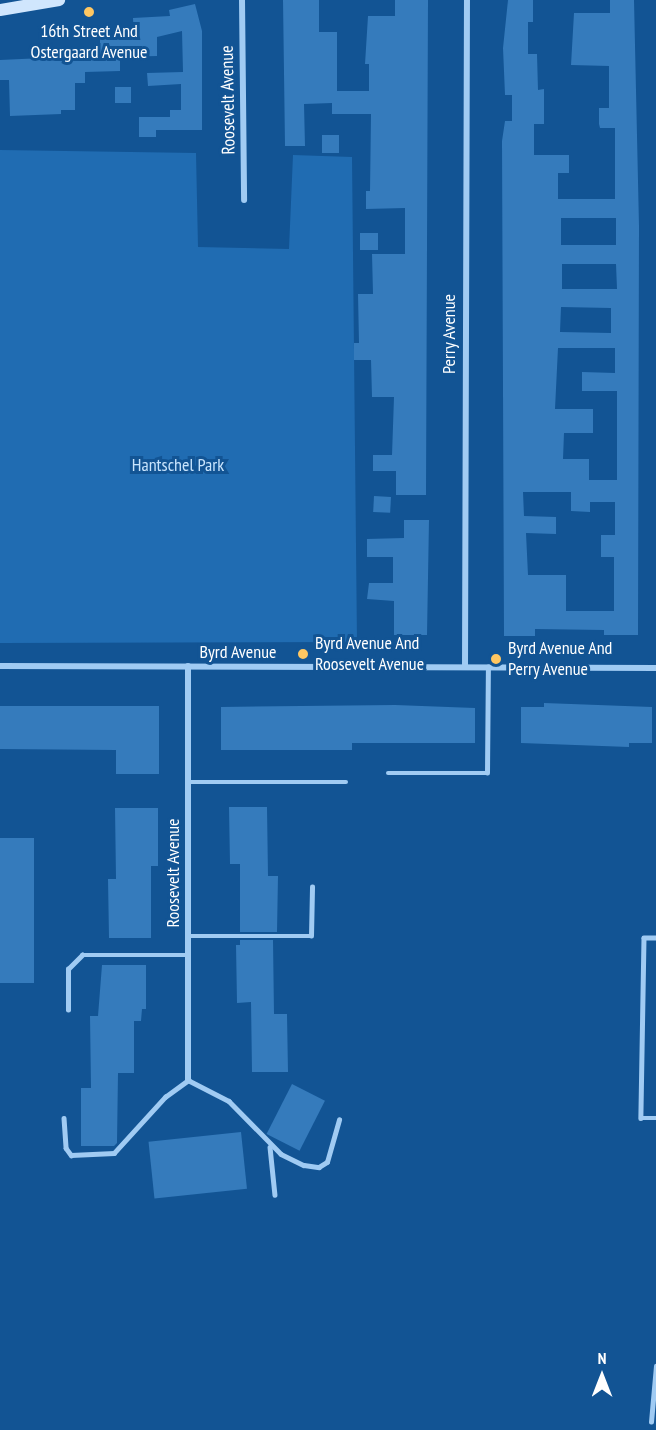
<!DOCTYPE html>
<html>
<head>
<meta charset="utf-8">
<style>
  body { margin:0 }
  #map { position:relative; width:656px; height:1430px; overflow:hidden; background:#125494; font-family:"PT Sans Narrow",sans-serif }
  div>[style] { position:absolute }
  .green>* { inset:0; background:#206cb2 }
  .building>* { inset:0; background:#357bbc; transform-origin:0 0 }
  .lane>* { height:4.5px; margin:-2.25px; padding:0 2.25px; transform-origin:2.25px; border-radius:2.25px; background:#a0cbf3 }
  .street>* { height:6px; margin:-3px; padding:0 3px; transform-origin:3px; border-radius:3px; background:#a0cbf3 }
  .secondary>* { height:12px; margin:-6px; padding:0 6px; transform-origin:6px; border-radius:6px; background:#d0e6fd }
  .dots>* { width:16px; height:16px; translate:-50% -50%; box-sizing:border-box; border:3px solid #125494; border-radius:50% }
  span { translate:-50% -50%; white-space:nowrap; text-align:center; line-height:1.15; -webkit-text-stroke:6px #125494; paint-order:stroke }
  .poi-label { font-size:18px; color:#fff }
  .left { translate:0 -50%; text-align:left }
  .street-label { font-size:18px; color:#fff }
  .park-label { font-size:18px; color:#c8e4fd }
  .north { position:absolute; left:572px; top:1346px; width:60px; height:60px; -webkit-text-stroke:4px #125494; paint-order:stroke; rotate:0deg; font-size:16px; font-weight:700; line-height:24px; text-align:center; color:#fff }
  .north::after { content:''; display:block; margin:auto; width:21px; height:27px; background:#fff; clip-path:polygon(50% 0,100% 100%,50% 72%,0 100%) }
</style>
</head>
<body>
<div id="map">
  <div class="green">
    <div style="clip-path:polygon(0 150px,196px 153px,198px 247px,289px 249px,293px 155px,352px 157px,357px 642px,0 643px)"></div>
  </div>
  <div class="building">
    <div style="clip-path:polygon(283px 0,319px 0,319px 32px,337px 32px,337px 91px,369px 91px,369px 64px,365px 64px,368px 16px,395px 16px,395px 0,428px 0,426px 495px,396px 495px,396px 471px,373px 471px,373px 455px,392px 455px,394px 397px,372px 397px,371px 360px,354px 360px,354px 343px,359px 343px,358px 294px,373px 294px,372px 254px,405px 254px,405px 208px,366px 209px,366px 191px,370px 191px,371px 114px,332px 114px,332px 103px,304px 104px,305px 146px,285px 146px)"></div>
    <div style="clip-path:polygon(evenodd,508px 0,533px 0,533px 22px,528px 22px,528px 54px,537px 54px,538px 90px,544px 89px,544px 124px,534px 124px,534px 155px,569px 155px,569px 173px,558px 173px,558px 199px,615px 199px,615px 128px,600px 128px,599px 124px,599px 108px,609px 108px,609px 66px,571px 65px,574px 13px,610px 13px,610px 0,634px 0,639px 226px,638px 635px,604px 635px,604px 630px,535px 629px,535px 636px,504px 636px,502px 141px,505px 121px,512px 121px,512px 95px,505px 95px,503px 48px,508px 0,561px 218px,616px 218px,616px 245px,561px 245px,561px 218px,508px 0,562px 264px,616px 264px,617px 289px,562px 289px,562px 264px,508px 0,561px 307px,611px 308px,611px 333px,560px 332px,561px 307px,508px 0,558px 348px,615px 348px,615px 373px,582px 372px,582px 391px,617px 391px,617px 480px,589px 480px,589px 459px,563px 459px,564px 433px,593px 433px,593px 409px,555px 409px,558px 348px,508px 0,523px 492px,571px 492px,571px 511px,590px 512px,590px 502px,615px 502px,615px 535px,601px 535px,601px 557px,614px 557px,614px 611px,566px 611px,566px 575px,528px 575px,526px 533px,556px 534px,556px 517px,524px 516px,523px 492px)"></div>
    <div style="clip-path:polygon(195px 4px,202px 31px,202px 130px,156px 130px,156px 137px,139px 137px,139px 117px,170px 117px,170px 110px,181px 110px,181px 84px,148px 86px,147px 73px,183px 72px,182px 31px,157px 37px,157px 56px,120px 57px,120px 71px,85px 72px,85px 83px,75px 83px,75px 110px,61px 110px,61px 114px,10px 116px,9px 80px,0 80px,0 60px,65px 57px,65px 50px,100px 49px,100px 39px,134px 39px,133px 18px,170px 16px,169px 10px)"></div>
    <div style="left:115px;top:87px;width:16px;height:16px"></div>
    <div style="left:322px;top:135px;width:17px;height:18px"></div>
    <div style="left:360px;top:233px;width:18px;height:17px"></div>
    <div style="left:374px;top:496px;width:17px;height:16px;rotate:3deg"></div>
    <div style="clip-path:polygon(404px 520px,429px 520px,427px 635px,394px 635px,394px 601px,367px 599px,369px 583px,393px 583px,393px 557px,367px 557px,367px 539px,404px 538px)"></div>
    <div style="clip-path:polygon(544px 703px,652px 707px,652px 743px,629px 743px,629px 747px,521px 743px,521px 707px,544px 707px)"></div>
    <div style="clip-path:polygon(395px 705px,475px 708px,475px 743px,352px 743px,352px 750px,221px 750px,221px 707px)"></div>
    <div style="clip-path:polygon(0 706px,159px 706px,159px 774px,116px 774px,116px 750px,0 749px)"></div>
    <div style="clip-path:polygon(229px 807px,267px 807px,268px 876px,278px 876px,277px 932px,240px 932px,240px 864px,230px 864px)"></div>
    <div style="clip-path:polygon(115px 808px,158px 808px,158px 866px,151px 866px,151px 938px,109px 938px,108px 879px,116px 879px)"></div>
    <div style="left:0;top:838px;width:34px;height:145px"></div>
    <div style="clip-path:polygon(240px 940px,273px 940px,274px 1014px,287px 1014px,288px 1072px,252px 1072px,251px 1002px,237px 1003px,236px 945px,240px 945px)"></div>
    <div style="clip-path:polygon(102px 965px,146px 965px,146px 1009px,142px 1009px,141px 1021px,134px 1021px,134px 1073px,118px 1073px,117px 1143px,114px 1146px,81px 1146px,81px 1088px,91px 1088px,90px 1016px,98px 1016px)"></div>
    <div style="left:292px;top:1084px;width:37px;height:56px;rotate:27deg"></div>
    <div style="left:241px;top:1132px;width:57px;height:93px;rotate:84deg"></div>
  </div>
  <div class="lane">
    <div style="left:388px;top:773px;width:99px"></div>
    <div style="left:487px;top:773px;width:106px;rotate:-89.5deg"></div>
    <div style="left:188px;top:782px;width:158px"></div>
    <div style="left:188px;top:936px;width:123px"></div>
    <div style="left:311px;top:936px;width:49px;rotate:-88.8deg"></div>
    <div style="left:656px;top:938px;width:12px;rotate:180deg"></div>
    <div style="left:644px;top:938px;width:180px;rotate:91deg"></div>
    <div style="left:641px;top:1118px;width:15px"></div>
    <div style="left:68px;top:1010px;width:41px;rotate:-90deg"></div>
    <div style="left:68px;top:969px;width:20px;rotate:-45deg"></div>
    <div style="left:82px;top:955px;width:106px"></div>
    <div style="left:64px;top:1118px;width:30px;rotate:86deg"></div>
    <div style="left:66px;top:1148px;width:9px;rotate:54deg"></div>
    <div style="left:71px;top:1155px;width:43px;rotate:-2.7deg"></div>
    <div style="left:114px;top:1153px;width:76px;rotate:-47.7deg"></div>
    <div style="left:165px;top:1097px;width:29px;rotate:-36deg"></div>
    <div style="left:188px;top:1080px;width:46px;rotate:27.1deg"></div>
    <div style="left:229px;top:1101px;width:74px;rotate:45.5deg"></div>
    <div style="left:281px;top:1154px;width:25px;rotate:26deg"></div>
    <div style="left:304px;top:1165px;width:15px;rotate:8deg"></div>
    <div style="left:319px;top:1167px;width:9px;rotate:-32deg"></div>
    <div style="left:327px;top:1162px;width:44px;rotate:-74.1deg"></div>
    <div style="left:270px;top:1147px;width:48px;rotate:84.1deg"></div>
    <div style="left:651px;top:1422px;width:56px;rotate:-84.9deg"></div>
  </div>
  <div class="street">
    <div style="left:242px;top:0;width:200px;rotate:89.4deg"></div>
    <div style="left:0;top:666px;width:656px;rotate:0.17deg"></div>
    <div style="left:188px;top:666px;width:414px;rotate:90deg"></div>
    <div style="left:465px;top:667px;width:667px;rotate:-89.83deg"></div>
  </div>
  <div class="secondary">
    <div style="left:0;top:10px;width:60px;rotate:-9.6deg"></div>
  </div>
  <div class="dots">
    <div style="left:89px;top:12px;background:#ffc762"></div>
    <div style="left:303px;top:654px;background:#ffc762"></div>
    <div style="left:496px;top:659px;background:#ffc762"></div>
  </div>
  <div class="poi-label">
    <span style="left:89px;top:42px">16th Street And<br>Ostergaard Avenue</span>
    <span class="left" style="left:315px;top:654px">Byrd Avenue And<br>Roosevelt Avenue</span>
    <span class="left" style="left:508px;top:659px">Byrd Avenue And<br>Perry Avenue</span>
  </div>
  <div class="street-label">
    <span style="left:228px;top:100px;rotate:-91deg">Roosevelt Avenue</span>
    <span style="left:449px;top:334px;rotate:-90deg">Perry Avenue</span>
    <span style="left:238px;top:652px">Byrd Avenue</span>
    <span style="left:173px;top:873px;rotate:-90deg">Roosevelt Avenue</span>
  </div>
  <div class="park-label">
    <span style="left:178px;top:465px">Hantschel Park</span>
  </div>
  <div class="north">N</div>
</div>
</body>
</html>
